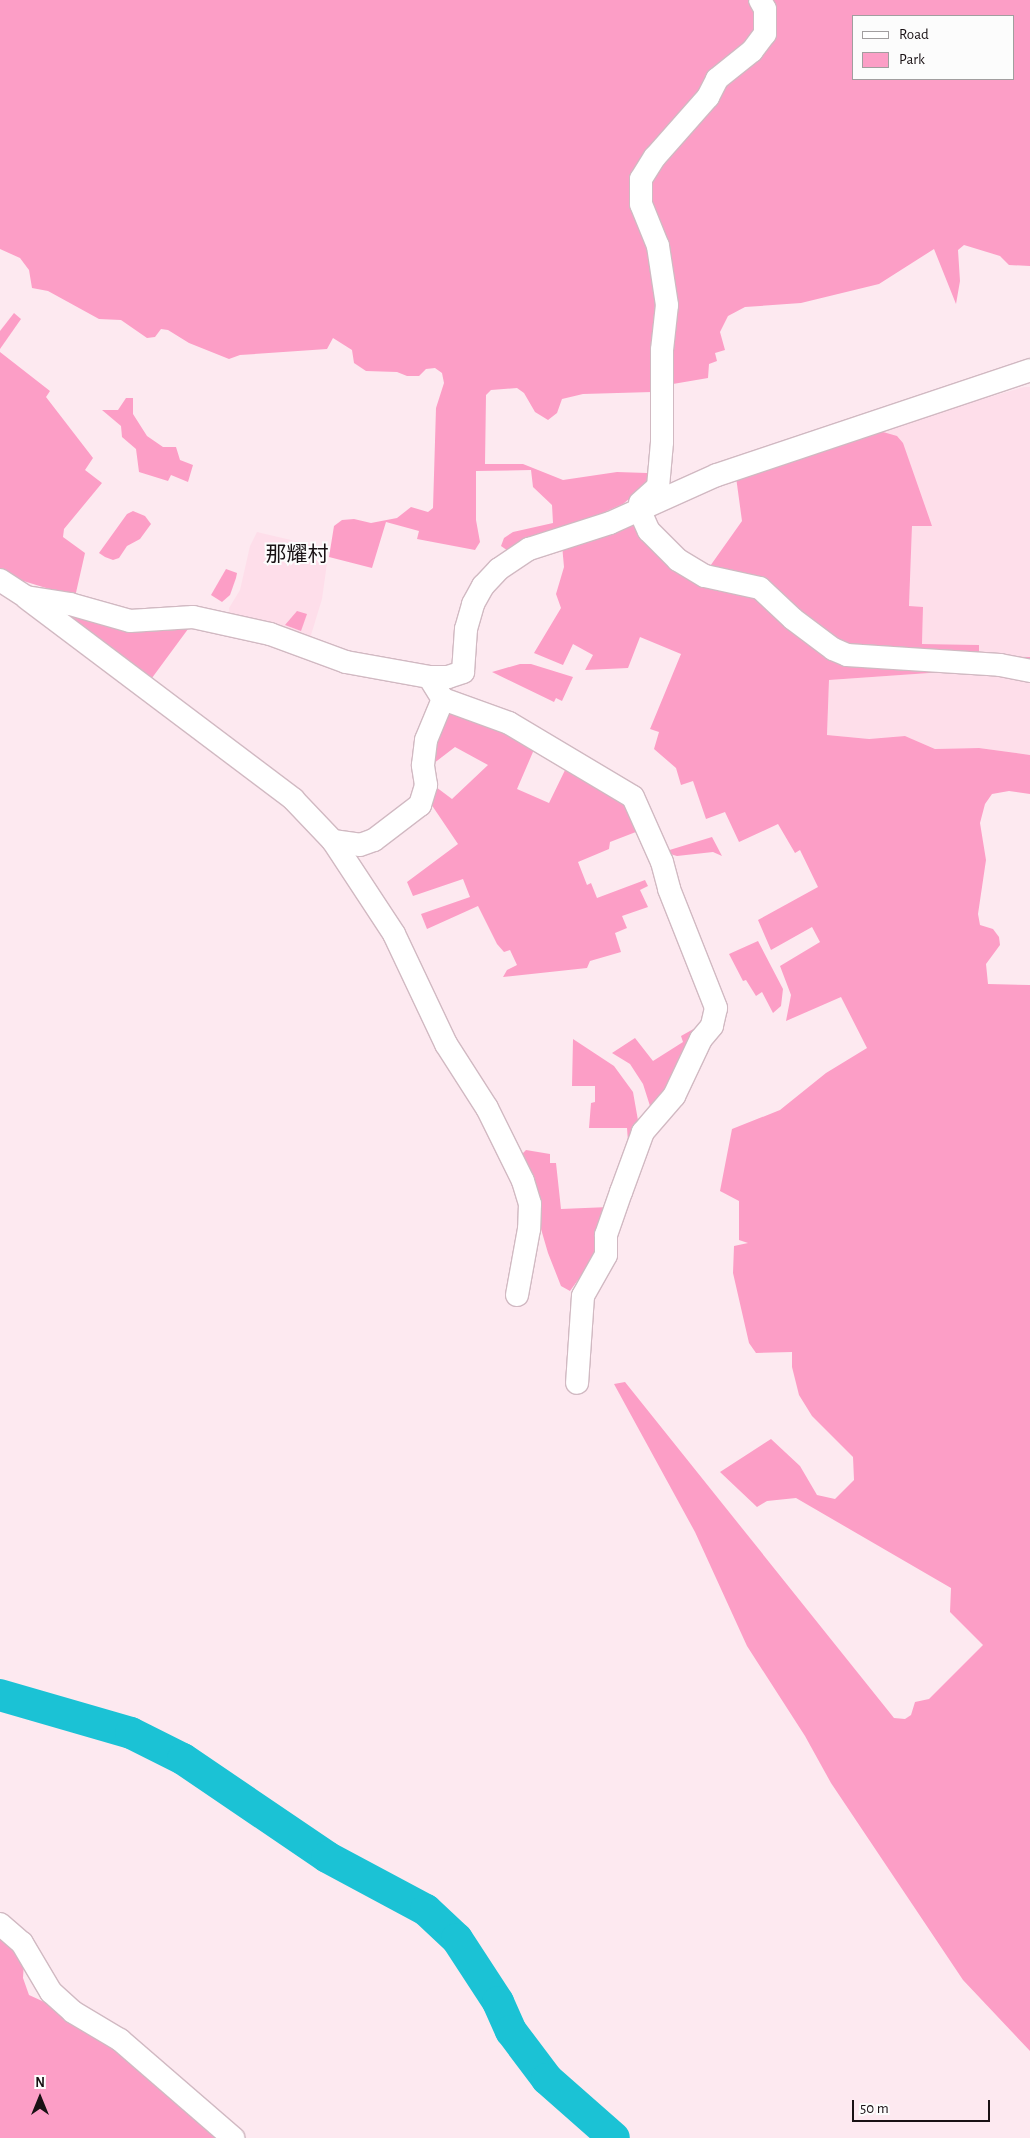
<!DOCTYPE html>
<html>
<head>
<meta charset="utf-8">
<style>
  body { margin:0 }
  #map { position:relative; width:1030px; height:2138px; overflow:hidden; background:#fde9f0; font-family:"Alegreya Sans","Noto Sans SC",sans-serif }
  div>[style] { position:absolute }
  .built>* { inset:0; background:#fedeea }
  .green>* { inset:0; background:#fc9ec6 }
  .river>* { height:32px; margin:-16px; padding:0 16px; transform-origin:16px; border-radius:16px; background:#1bc2d5 }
  .roads { filter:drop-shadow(1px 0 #d1b9c2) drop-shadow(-1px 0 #d1b9c2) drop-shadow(0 1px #d1b9c2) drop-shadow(0 -1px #d1b9c2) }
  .street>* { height:22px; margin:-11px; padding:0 11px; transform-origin:11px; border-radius:11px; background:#fff }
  span { translate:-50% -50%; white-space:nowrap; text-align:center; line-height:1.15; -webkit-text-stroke:4px #fcfcfc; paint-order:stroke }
  .quarter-label { font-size:21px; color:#191114 }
  .legend { position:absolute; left:852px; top:15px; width:162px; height:65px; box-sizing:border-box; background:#fcfcfc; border:1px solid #a19e9f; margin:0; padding:6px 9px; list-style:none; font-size:15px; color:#191114 }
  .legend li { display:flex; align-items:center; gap:10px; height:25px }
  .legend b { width:25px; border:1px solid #a19e9f }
  .north { position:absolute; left:15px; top:2073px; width:50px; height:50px; -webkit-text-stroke:4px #fcfcfc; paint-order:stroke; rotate:0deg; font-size:14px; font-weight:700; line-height:20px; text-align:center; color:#191114 }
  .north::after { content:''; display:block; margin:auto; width:18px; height:22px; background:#191114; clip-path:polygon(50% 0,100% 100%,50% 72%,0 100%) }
  .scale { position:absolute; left:852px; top:2100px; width:138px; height:22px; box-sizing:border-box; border:2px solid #191114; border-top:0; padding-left:6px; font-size:15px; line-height:18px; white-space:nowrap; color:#191114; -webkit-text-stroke:4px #fcfcfc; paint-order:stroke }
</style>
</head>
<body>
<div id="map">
  <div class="built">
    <div style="clip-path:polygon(1024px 387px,1030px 387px,1030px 657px,979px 656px,979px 645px,922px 644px,923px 607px,909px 607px,912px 525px,931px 526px,876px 430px)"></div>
    <div style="clip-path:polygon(257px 532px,329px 549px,322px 599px,308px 645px,230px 616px,229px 608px,240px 590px,250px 546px)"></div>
    <div style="clip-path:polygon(958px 671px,1030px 675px,1030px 755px,979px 748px,935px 749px,905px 736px,869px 739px,827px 735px,829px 680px)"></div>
  </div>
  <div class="green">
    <div style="clip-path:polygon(0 0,756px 0,761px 33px,637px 177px,660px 272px,652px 392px,583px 394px,562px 399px,557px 413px,548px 420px,535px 412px,524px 393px,517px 388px,491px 390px,486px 395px,485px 464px,523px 464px,563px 480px,617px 472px,647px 473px,654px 478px,623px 504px,511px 553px,501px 546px,504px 538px,513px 532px,553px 523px,552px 505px,533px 487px,531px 470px,476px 471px,476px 520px,480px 542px,475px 550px,417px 539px,419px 531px,386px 522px,372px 568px,329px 557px,334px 526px,342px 520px,354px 519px,371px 523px,397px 518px,411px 507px,428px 512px,433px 508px,436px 408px,444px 383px,442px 373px,435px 368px,426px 369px,419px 376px,407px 376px,397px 372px,366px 371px,354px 363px,352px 350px,333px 338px,327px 349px,240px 355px,229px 359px,189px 343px,168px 330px,161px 329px,155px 337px,147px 338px,121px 320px,99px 319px,48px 291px,32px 288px,29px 270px,20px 258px,0 249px)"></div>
    <div style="clip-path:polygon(evenodd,763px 0,1030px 0,1030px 266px,1009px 265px,1000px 256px,964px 245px,958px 250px,960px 281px,956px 304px,934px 249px,879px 284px,801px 303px,745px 307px,728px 316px,720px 332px,725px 350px,715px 353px,717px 361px,709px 364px,708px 378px,667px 385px,645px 204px,658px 160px,754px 54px,763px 0,854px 16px,1014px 16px,1014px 79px,854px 79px,854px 16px)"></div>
    <div style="clip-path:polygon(14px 313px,21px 319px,0 349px,0 331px)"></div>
    <div style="clip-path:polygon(0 352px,50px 391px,46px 397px,93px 458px,85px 470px,102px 483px,64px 529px,63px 537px,85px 553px,75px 597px,17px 579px,0 568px)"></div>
    <div style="clip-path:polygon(126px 398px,133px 398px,133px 414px,147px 436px,163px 447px,176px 447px,180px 460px,193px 465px,188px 482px,171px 475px,168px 481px,139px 472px,136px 449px,122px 437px,121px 426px,102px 410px,118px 410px)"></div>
    <div style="clip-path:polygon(876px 430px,897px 436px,903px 443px,932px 526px,912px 526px,909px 606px,923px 607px,922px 644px,979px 645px,979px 656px,1030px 657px,1030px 667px,849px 652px,708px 569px,742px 521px,736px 477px)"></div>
    <div style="clip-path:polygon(133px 511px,145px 516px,151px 524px,140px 539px,127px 546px,119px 558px,113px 560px,105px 557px,99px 553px,127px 514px)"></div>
    <div style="clip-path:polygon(632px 516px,645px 533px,748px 587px,828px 650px,958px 671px,829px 680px,827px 735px,869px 739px,905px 736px,935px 749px,979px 748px,1030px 755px,1030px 794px,1009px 791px,992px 794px,985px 804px,980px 823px,986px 860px,978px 914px,980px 925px,993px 929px,999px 937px,1000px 945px,986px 964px,988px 984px,1030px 985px,1030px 2051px,963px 1980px,831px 1783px,805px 1736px,747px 1646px,695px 1532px,614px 1384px,625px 1382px,633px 1392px,894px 1718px,905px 1719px,911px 1715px,915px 1702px,929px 1699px,983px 1645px,950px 1612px,951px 1588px,796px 1498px,767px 1501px,757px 1507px,720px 1472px,771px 1439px,800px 1466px,817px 1495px,835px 1499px,854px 1480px,853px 1457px,812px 1416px,799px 1395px,792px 1367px,792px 1352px,756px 1353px,749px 1343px,733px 1273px,734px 1246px,748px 1243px,739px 1240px,739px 1201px,720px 1191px,732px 1129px,780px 1110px,826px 1073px,867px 1048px,841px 997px,786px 1021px,791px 995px,780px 966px,820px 942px,812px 927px,771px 950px,758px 920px,818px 887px,800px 850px,795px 853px,778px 824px,739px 842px,725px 812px,706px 819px,693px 781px,681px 785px,676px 768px,654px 749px,659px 732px,650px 729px,681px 654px,640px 637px,628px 668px,585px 670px,593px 655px,573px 644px,563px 665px,534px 653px,561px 608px,556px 594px,564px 567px,562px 545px)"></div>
    <div style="clip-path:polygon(226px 569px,237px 573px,236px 578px,230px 595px,222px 602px,211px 595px)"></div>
    <div style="clip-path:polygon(67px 610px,191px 625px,149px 682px,129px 660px,65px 619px)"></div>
    <div style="clip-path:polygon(297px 611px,307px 614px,301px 631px,285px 625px)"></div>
    <div style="clip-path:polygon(520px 664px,531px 664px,573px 677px,562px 701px,556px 698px,554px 702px,492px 672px)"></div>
    <div style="clip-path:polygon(457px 713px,536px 745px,517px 789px,549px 803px,568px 764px,625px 798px,641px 830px,610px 842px,609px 849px,578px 862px,587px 885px,591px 883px,597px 898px,645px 880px,648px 886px,640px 890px,648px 907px,622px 916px,627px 928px,615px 933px,621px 952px,590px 961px,587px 968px,503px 977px,507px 970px,517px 965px,510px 950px,504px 952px,497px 944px,478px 906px,427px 929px,421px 914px,470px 897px,463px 879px,413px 896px,407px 882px,458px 844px,431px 804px,432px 784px,452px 799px,488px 765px,455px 747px,429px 767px,428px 763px,448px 714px)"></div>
    <div style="clip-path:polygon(712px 837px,722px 856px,713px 852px,677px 856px,663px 852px)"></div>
    <div style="clip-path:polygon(758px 941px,783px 989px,781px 1006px,773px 1013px,762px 992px,756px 996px,746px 980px,743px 981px,729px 954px)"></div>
    <div style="clip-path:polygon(706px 1022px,655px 1109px,650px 1106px,643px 1084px,630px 1064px,612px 1053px,635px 1038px,653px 1061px,683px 1042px,681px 1036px)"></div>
    <div style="clip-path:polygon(573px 1039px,614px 1066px,633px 1092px,639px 1126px,629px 1156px,627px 1128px,589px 1128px,591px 1103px,595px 1102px,595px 1086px,572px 1086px)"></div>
    <div style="clip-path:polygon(526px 1150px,550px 1154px,550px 1163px,556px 1163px,561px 1209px,609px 1207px,591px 1262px,570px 1291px,561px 1286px,548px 1253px,541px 1229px,541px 1209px,519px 1157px)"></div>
    <div style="clip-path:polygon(0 1938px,11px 1944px,24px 1961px,23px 1978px,29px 1995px,53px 2006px,110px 2045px,164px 2089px,192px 2117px,220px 2138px,0 2138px)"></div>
  </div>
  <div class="river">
    <div style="left:0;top:1695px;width:136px;rotate:16.2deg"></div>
    <div style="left:131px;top:1733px;width:58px;rotate:26.6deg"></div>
    <div style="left:183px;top:1759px;width:174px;rotate:34.2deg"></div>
    <div style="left:327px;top:1857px;width:112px;rotate:28.2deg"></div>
    <div style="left:426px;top:1910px;width:42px;rotate:43.1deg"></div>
    <div style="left:457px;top:1939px;width:75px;rotate:56.9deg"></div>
    <div style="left:498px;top:2002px;width:32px;rotate:66deg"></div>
    <div style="left:511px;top:2031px;width:60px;rotate:53.1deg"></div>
    <div style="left:547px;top:2079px;width:89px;rotate:41.4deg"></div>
  </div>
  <div class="roads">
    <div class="street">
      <div style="left:640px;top:503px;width:24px;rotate:-42deg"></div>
      <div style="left:658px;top:487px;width:45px;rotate:-84.9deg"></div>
      <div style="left:662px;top:442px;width:92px;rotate:-90deg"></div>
      <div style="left:662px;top:350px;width:45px;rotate:-83.7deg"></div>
      <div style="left:667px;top:305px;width:60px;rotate:-98.7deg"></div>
      <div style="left:658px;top:246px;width:45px;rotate:-112deg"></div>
      <div style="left:641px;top:204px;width:25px;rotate:-90deg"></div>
      <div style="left:641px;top:179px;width:26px;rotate:-58deg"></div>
      <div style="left:655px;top:157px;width:80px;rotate:-48.5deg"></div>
      <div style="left:708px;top:97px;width:20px;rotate:-63deg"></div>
      <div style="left:717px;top:79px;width:45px;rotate:-38.7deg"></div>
      <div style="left:752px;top:51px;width:21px;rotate:-53deg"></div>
      <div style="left:765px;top:34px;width:25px;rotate:-90deg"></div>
      <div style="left:765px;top:9px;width:10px;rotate:-119deg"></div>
      <div style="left:639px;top:509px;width:24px;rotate:66deg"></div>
      <div style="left:649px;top:531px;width:41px;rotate:45deg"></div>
      <div style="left:678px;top:560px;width:31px;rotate:31deg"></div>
      <div style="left:705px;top:576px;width:56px;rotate:12.3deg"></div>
      <div style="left:760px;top:588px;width:45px;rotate:43.2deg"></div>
      <div style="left:793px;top:619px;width:50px;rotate:36.9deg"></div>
      <div style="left:833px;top:649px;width:15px;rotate:23deg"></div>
      <div style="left:847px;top:655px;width:153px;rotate:3.7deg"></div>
      <div style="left:1000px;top:665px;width:31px;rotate:11deg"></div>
      <div style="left:0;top:580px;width:31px;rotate:33deg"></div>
      <div style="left:26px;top:597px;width:45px;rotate:9deg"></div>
      <div style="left:70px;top:604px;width:62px;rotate:15.8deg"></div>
      <div style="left:130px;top:621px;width:63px;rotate:-3.6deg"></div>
      <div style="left:193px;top:617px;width:79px;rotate:12.4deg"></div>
      <div style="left:270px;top:634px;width:81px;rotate:20.2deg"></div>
      <div style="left:346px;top:662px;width:84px;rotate:10.2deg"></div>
      <div style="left:429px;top:677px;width:19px"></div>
      <div style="left:448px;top:677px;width:16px;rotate:-18deg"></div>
      <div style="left:463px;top:672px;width:43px;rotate:-86deg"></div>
      <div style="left:466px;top:629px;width:26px;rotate:-74deg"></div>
      <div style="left:473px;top:604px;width:21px;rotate:-61deg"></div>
      <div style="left:483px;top:586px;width:23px;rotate:-47deg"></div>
      <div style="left:499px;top:569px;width:36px;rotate:-34deg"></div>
      <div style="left:529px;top:549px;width:85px;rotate:-17.8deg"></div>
      <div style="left:610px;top:523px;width:117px;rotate:-24.2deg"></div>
      <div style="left:717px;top:475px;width:330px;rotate:-18.5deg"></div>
      <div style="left:28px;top:599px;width:332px;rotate:37deg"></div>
      <div style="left:293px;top:799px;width:58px;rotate:46.4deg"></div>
      <div style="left:333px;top:841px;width:111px;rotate:56.7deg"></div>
      <div style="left:394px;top:934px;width:122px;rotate:64.7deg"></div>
      <div style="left:446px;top:1044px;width:76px;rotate:57.4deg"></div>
      <div style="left:487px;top:1108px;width:81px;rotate:63.7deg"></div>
      <div style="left:523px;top:1181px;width:24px;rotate:73deg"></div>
      <div style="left:530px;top:1204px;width:25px;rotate:92deg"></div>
      <div style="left:529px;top:1229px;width:67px;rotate:100.3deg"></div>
      <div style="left:429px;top:677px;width:26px;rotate:58deg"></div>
      <div style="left:443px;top:699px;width:70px;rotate:20deg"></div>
      <div style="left:509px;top:723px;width:144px;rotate:30.8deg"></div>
      <div style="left:633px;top:797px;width:71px;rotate:66deg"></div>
      <div style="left:662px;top:862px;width:28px;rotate:75deg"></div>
      <div style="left:669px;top:889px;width:128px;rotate:68.4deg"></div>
      <div style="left:716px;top:1008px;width:18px;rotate:103deg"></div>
      <div style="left:712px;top:1026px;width:17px;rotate:130deg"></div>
      <div style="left:701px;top:1039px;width:63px;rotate:115.3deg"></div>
      <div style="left:674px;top:1096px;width:48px;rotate:130.7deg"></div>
      <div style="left:643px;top:1132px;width:64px;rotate:110.1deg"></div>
      <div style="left:621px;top:1192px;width:46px;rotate:109.2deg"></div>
      <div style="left:606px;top:1235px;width:20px;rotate:90deg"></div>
      <div style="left:606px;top:1255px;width:47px;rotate:119.3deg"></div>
      <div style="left:583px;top:1296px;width:87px;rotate:93.9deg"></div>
      <div style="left:333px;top:841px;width:27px;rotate:8deg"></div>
      <div style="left:360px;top:845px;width:15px;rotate:-20deg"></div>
      <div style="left:374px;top:840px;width:58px;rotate:-37.3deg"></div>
      <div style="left:420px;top:805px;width:21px;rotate:-73deg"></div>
      <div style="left:426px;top:785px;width:20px;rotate:-99deg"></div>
      <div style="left:423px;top:765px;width:25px;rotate:-83deg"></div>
      <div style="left:426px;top:740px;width:44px;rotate:-67.5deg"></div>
      <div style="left:0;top:1924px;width:29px;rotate:41deg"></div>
      <div style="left:22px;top:1943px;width:57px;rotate:59.4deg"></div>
      <div style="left:51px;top:1992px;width:30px;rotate:42deg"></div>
      <div style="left:73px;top:2012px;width:55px;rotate:30.8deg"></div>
      <div style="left:120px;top:2040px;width:150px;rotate:40.9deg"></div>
    </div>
  </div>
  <div class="quarter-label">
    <span style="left:297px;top:555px">那耀村</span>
  </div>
  <ul class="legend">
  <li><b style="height:6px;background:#fff"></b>Road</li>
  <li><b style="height:14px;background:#fc9ec6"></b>Park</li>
  </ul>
  <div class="north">N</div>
  <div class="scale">50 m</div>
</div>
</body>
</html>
